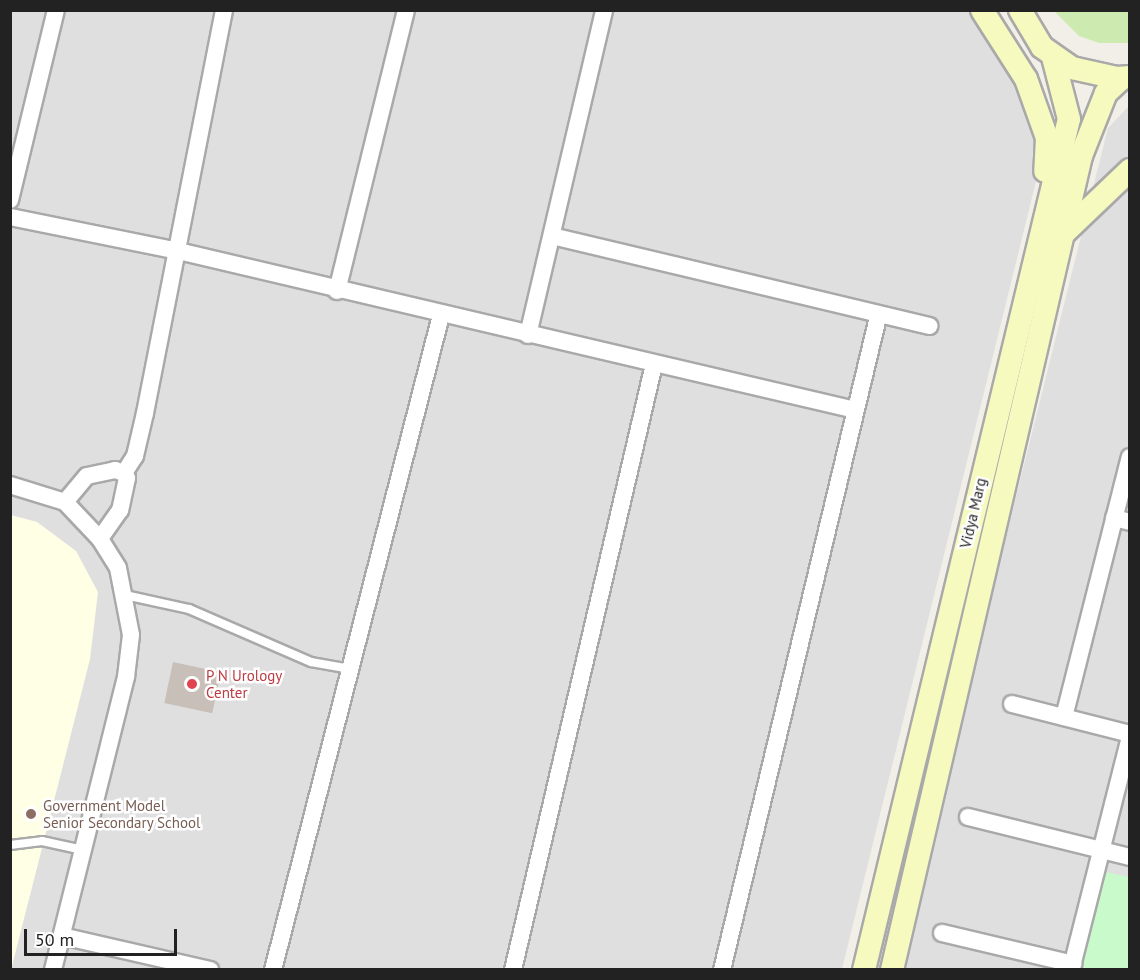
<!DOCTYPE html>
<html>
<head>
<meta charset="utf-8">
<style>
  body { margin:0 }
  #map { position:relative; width:1140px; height:980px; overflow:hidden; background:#f2efe9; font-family:"PT Sans",sans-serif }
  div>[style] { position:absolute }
  .residential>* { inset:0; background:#e0dfdf }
  .education>* { inset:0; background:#ffffe5 }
  .grass>* { inset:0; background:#cdebb0 }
  .park>* { inset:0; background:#c8facc }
  .building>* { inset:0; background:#c7bfb8; transform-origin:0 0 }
  .roads { filter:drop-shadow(2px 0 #a9a9a9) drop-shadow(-2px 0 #a9a9a9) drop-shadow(0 2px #a9a9a9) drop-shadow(0 -2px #a9a9a9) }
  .service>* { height:8px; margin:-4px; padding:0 4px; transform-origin:4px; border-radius:4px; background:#fff }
  .minor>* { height:16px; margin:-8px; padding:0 8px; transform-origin:8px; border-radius:8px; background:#fff }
  .secondary>* { height:22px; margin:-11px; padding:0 11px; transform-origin:11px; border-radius:11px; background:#f7fabf }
  .dots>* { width:16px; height:16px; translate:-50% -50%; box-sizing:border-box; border:3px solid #fff; border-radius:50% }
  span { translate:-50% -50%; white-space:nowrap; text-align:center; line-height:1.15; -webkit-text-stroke:5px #fff; paint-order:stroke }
  .street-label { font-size:15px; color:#222 }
  .health-label { font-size:15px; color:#be3a42 }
  .left { translate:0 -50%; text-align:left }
  .education-label { font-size:15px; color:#785e54 }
  .frame { position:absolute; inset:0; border:12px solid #222; pointer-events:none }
  .scale { position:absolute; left:24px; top:929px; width:153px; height:27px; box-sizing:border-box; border:3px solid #222; border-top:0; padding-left:8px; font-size:18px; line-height:21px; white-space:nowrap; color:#222; -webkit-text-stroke:4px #fff; paint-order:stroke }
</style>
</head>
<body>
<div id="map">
  <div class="residential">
    <div style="clip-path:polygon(10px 11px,989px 11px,1022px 63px,1040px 165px,842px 969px,11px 969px)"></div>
    <div style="clip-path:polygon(1129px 106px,1129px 969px,898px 970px,1108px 128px)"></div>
  </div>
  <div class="education">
    <div style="clip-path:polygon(11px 515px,37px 522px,76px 551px,98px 592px,90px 659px,11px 970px)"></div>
  </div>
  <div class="grass">
    <div style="clip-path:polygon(1054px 11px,1129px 11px,1129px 43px,1099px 43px,1079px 36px)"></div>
  </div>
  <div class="park">
    <div style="clip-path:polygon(1101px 871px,1129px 877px,1129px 969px,1079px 970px)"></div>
  </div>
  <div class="building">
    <div style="left:173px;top:662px;width:49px;height:42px;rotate:12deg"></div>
  </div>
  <div class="roads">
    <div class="service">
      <div style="left:125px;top:595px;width:66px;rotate:12.3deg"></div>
      <div style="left:189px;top:609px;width:133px;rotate:23.5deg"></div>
      <div style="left:311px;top:662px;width:40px;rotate:10deg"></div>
      <div style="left:10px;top:845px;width:32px;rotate:-7deg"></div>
      <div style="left:42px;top:841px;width:42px;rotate:12.4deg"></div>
    </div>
    <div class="minor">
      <div style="left:10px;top:200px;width:195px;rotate:-76.4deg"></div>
      <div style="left:10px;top:217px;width:167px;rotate:11.4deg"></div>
      <div style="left:174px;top:250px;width:700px;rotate:13.22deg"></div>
      <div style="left:552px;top:236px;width:388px;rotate:13.4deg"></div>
      <div style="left:337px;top:291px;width:289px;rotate:-76.2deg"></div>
      <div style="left:528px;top:335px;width:334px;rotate:-76.8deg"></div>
      <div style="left:124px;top:473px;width:20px;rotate:-57deg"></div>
      <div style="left:135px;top:456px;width:44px;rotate:-76.9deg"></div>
      <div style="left:145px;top:413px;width:411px;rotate:-78.9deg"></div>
      <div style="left:10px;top:485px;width:58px;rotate:17.2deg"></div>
      <div style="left:65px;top:502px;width:51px;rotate:46.6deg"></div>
      <div style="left:100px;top:539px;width:34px;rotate:58deg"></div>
      <div style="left:118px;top:568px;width:68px;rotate:79deg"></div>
      <div style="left:131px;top:635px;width:42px;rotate:96.8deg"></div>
      <div style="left:126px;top:677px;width:302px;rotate:104deg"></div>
      <div style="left:65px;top:502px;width:34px;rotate:-50deg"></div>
      <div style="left:87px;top:476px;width:29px;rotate:-12deg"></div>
      <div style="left:115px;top:470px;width:9px;rotate:18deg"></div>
      <div style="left:124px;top:473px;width:6px;rotate:59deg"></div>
      <div style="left:127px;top:478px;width:33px;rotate:102deg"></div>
      <div style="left:120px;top:510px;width:35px;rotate:125deg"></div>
      <div style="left:1114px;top:518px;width:16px;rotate:14deg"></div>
      <div style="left:1012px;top:704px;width:122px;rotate:14.3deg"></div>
      <div style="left:1064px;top:717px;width:268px;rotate:-75.8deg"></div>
      <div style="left:968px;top:817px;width:167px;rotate:13.9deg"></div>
      <div style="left:942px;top:933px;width:135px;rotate:13.3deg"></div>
      <div style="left:62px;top:936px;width:152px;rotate:12.9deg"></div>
      <div style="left:273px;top:970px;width:676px;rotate:-75.61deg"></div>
      <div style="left:513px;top:970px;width:622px;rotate:-76.9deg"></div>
      <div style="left:722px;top:970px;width:671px;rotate:-76.56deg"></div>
      <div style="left:1071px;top:970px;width:241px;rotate:-75.8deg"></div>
    </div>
    <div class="secondary">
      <div style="left:982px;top:10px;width:82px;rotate:57.5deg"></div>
      <div style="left:1026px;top:79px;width:63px;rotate:70.4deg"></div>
      <div style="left:1047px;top:138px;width:33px;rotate:93deg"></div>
      <div style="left:1020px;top:10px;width:43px;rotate:59.3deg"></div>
      <div style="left:1042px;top:47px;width:37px;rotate:35deg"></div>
      <div style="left:1072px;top:68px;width:46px;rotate:12.5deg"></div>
      <div style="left:1117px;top:78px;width:13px;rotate:-4deg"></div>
      <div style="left:1063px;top:234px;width:93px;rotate:-43.7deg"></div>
      <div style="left:864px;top:970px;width:875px;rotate:-76.46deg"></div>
      <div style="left:1069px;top:119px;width:64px;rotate:-104.5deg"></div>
      <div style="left:892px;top:970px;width:836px;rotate:-76.93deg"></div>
      <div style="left:1081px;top:156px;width:68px;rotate:-68.4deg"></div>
      <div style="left:1106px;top:93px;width:22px;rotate:-43deg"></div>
    </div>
  </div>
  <div class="dots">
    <div style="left:192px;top:684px;background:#e0444e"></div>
    <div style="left:31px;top:814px;background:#8d6e63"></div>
  </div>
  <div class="street-label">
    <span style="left:973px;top:513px;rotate:-77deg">Vidya Marg</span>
  </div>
  <div class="health-label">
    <span class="left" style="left:206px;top:684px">P N Urology<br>Center</span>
  </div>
  <div class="education-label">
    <span class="left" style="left:43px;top:814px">Government Model<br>Senior Secondary School</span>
  </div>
  <div class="frame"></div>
  <div class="scale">50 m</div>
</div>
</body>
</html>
